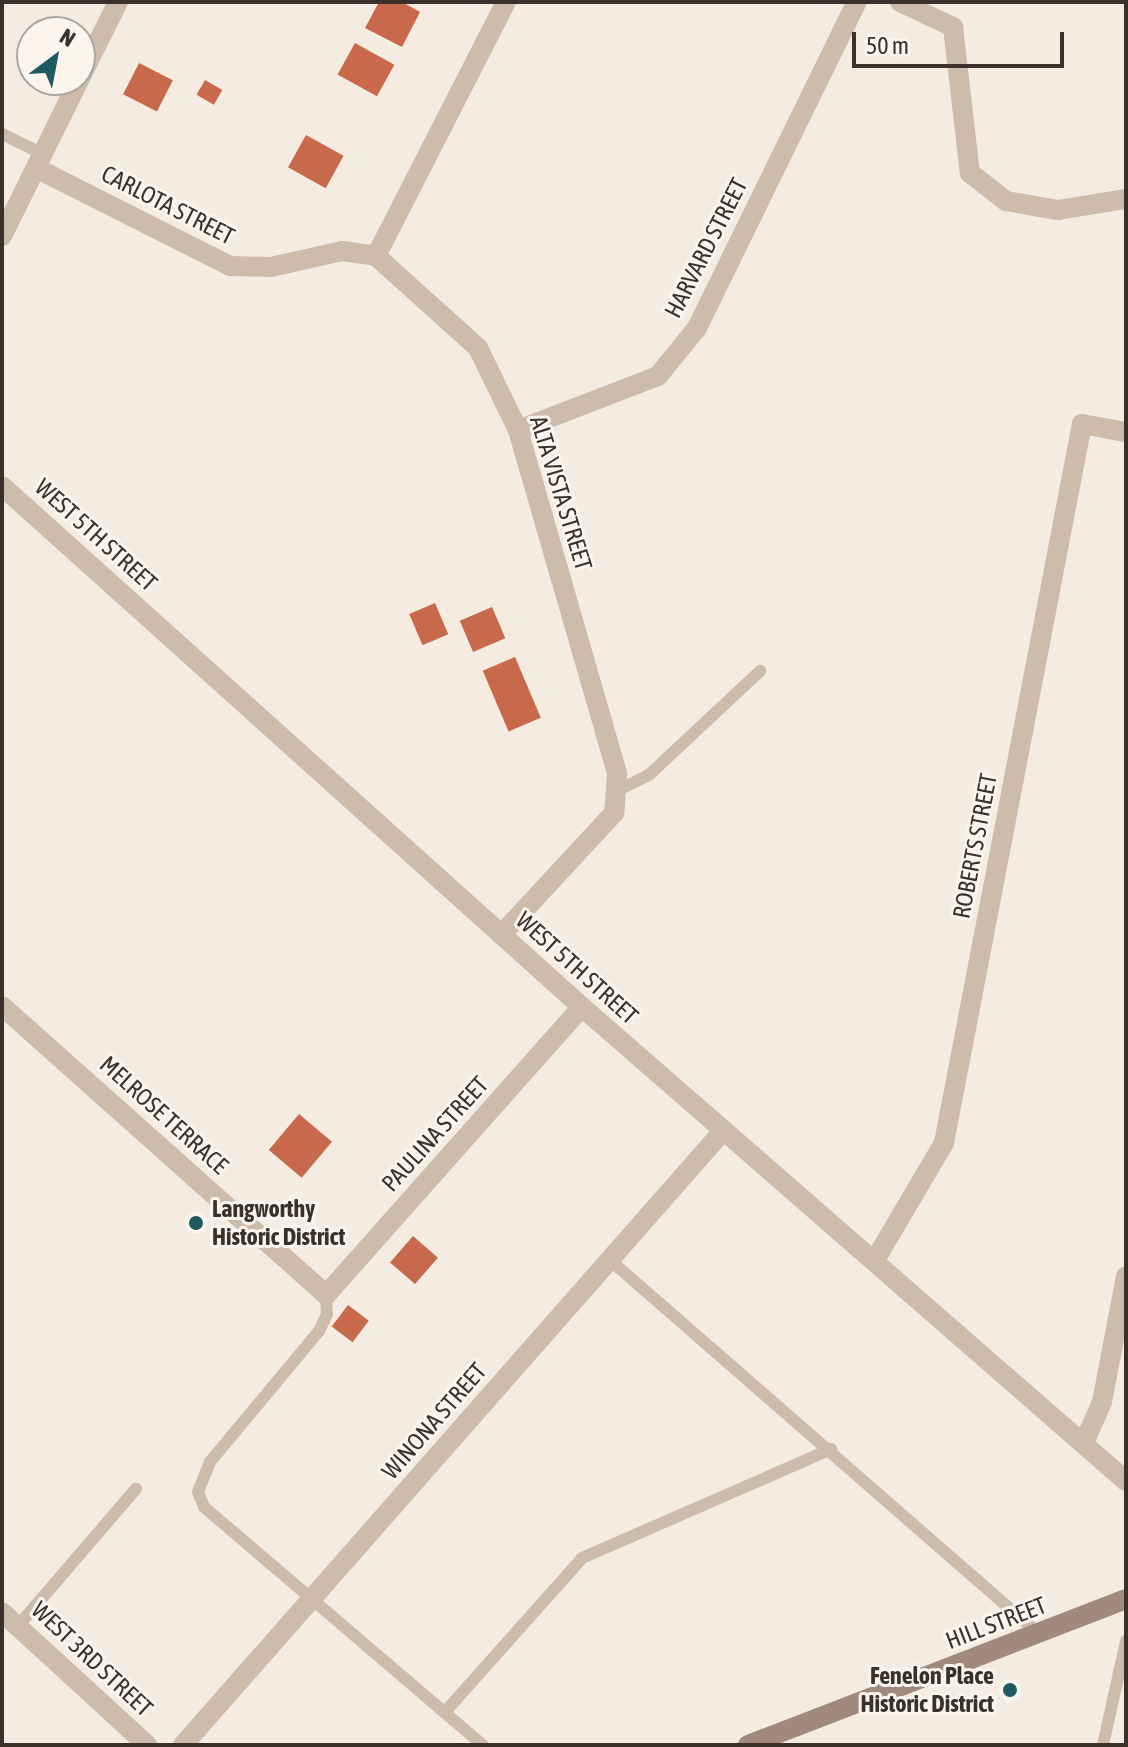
<!DOCTYPE html>
<html>
<head>
<meta charset="utf-8">
<style>
  body { margin:0 }
  #map { position:relative; width:1128px; height:1747px; overflow:hidden; background:#f4ebe1; font-family:"Asap Condensed",sans-serif }
  div>[style] { position:absolute }
  .building>* { inset:0; background:#c8694b; transform-origin:0 0 }
  .service>* { height:12px; margin:-6px; padding:0 6px; transform-origin:6px; border-radius:6px; background:#cdbbac }
  .minor>* { height:20px; margin:-10px; padding:0 10px; transform-origin:10px; border-radius:10px; background:#cdbbac }
  .tertiary>* { height:20px; margin:-10px; padding:0 10px; transform-origin:10px; border-radius:10px; background:#cdbbac }
  .secondary>* { height:20px; margin:-10px; padding:0 10px; transform-origin:10px; border-radius:10px; background:#a18a7d }
  .dots>* { width:22px; height:22px; translate:-50% -50%; box-sizing:border-box; border:4px solid #fbf5ee; border-radius:50% }
  span { translate:-50% -50%; white-space:nowrap; text-align:center; line-height:1.15; -webkit-text-stroke:6px #fbf5ee; paint-order:stroke }
  .street-label { font-size:24px; color:#3b302b }
  .poi-label { font-size:24px; color:#3b302b; font-weight:700 }
  .left { translate:0 -50%; text-align:left }
  .right { translate:-100% -50%; text-align:right }
  .frame { position:absolute; inset:0; border:4px solid #3b302b; pointer-events:none }
  .north { position:absolute; left:16px; top:16px; width:80px; height:80px; box-sizing:border-box; background:#fbf5ee; border:2px solid #aea6a0; border-radius:50%; rotate:32deg; font-size:22px; font-weight:700; line-height:32px; text-align:center; color:#3b302b }
  .north::after { content:''; display:block; margin:auto; width:28px; height:36px; background:#1f5a5e; clip-path:polygon(50% 0,100% 100%,50% 72%,0 100%) }
  .scale { position:absolute; left:852px; top:32px; width:212px; height:36px; box-sizing:border-box; border:4px solid #3b302b; border-top:0; padding-left:10px; font-size:24px; line-height:28px; white-space:nowrap; color:#3b302b; -webkit-text-stroke:6px #fbf5ee; paint-order:stroke }
</style>
</head>
<body>
<div id="map">
  <div class="building">
    <div style="clip-path:polygon(379px 2px,402px 2px,420px 12px,402px 47px,365px 28px)"></div>
    <div style="left:355px;top:43px;width:45px;height:36px;rotate:29deg"></div>
    <div style="left:139px;top:63px;width:38px;height:35px;rotate:27deg"></div>
    <div style="left:205px;top:80px;width:20px;height:17px;rotate:30deg"></div>
    <div style="left:306px;top:135px;width:43px;height:37px;rotate:29deg"></div>
    <div style="left:435px;top:603px;width:34px;height:28px;rotate:67deg"></div>
    <div style="left:492px;top:607px;width:34px;height:35px;rotate:67deg"></div>
    <div style="left:515px;top:657px;width:66px;height:35px;rotate:67deg"></div>
    <div style="left:299px;top:1114px;width:43px;height:47px;rotate:40deg"></div>
    <div style="left:413px;top:1236px;width:33px;height:35px;rotate:41deg"></div>
    <div style="left:348px;top:1305px;width:26px;height:27px;rotate:37deg"></div>
  </div>
  <div class="service">
    <div style="left:2px;top:134px;width:46px;rotate:26deg"></div>
    <div style="left:615px;top:792px;width:39px;rotate:-27deg"></div>
    <div style="left:650px;top:774px;width:151px;rotate:-43.1deg"></div>
    <div style="left:610px;top:1260px;width:571px;rotate:41.09deg"></div>
    <div style="left:326px;top:1295px;width:19px;rotate:87deg"></div>
    <div style="left:327px;top:1314px;width:19px;rotate:115deg"></div>
    <div style="left:319px;top:1331px;width:170px;rotate:129.8deg"></div>
    <div style="left:210px;top:1462px;width:32px;rotate:112deg"></div>
    <div style="left:198px;top:1492px;width:16px;rotate:68deg"></div>
    <div style="left:204px;top:1507px;width:367px;rotate:40.5deg"></div>
    <div style="left:18px;top:1626px;width:181px;rotate:-49.3deg"></div>
    <div style="left:445px;top:1712px;width:206px;rotate:-48.3deg"></div>
    <div style="left:582px;top:1558px;width:272px;rotate:-23.6deg"></div>
    <div style="left:1103px;top:1745px;width:107px;rotate:-77.5deg"></div>
  </div>
  <div class="minor">
    <div style="left:900px;top:2px;width:59px;rotate:25.3deg"></div>
    <div style="left:953px;top:27px;width:147px;rotate:83.4deg"></div>
    <div style="left:970px;top:173px;width:46px;rotate:37.9deg"></div>
    <div style="left:1006px;top:201px;width:53px;rotate:9.8deg"></div>
    <div style="left:1058px;top:210px;width:69px;rotate:-9.2deg"></div>
    <div style="left:80px;top:78px;width:85px;rotate:-63.4deg"></div>
    <div style="left:36px;top:168px;width:217px;rotate:26.8deg"></div>
    <div style="left:230px;top:266px;width:41px;rotate:1.4deg"></div>
    <div style="left:271px;top:267px;width:73px;rotate:-12.7deg"></div>
    <div style="left:342px;top:251px;width:34px;rotate:8deg"></div>
    <div style="left:2px;top:236px;width:174px;rotate:-63.7deg"></div>
    <div style="left:376px;top:256px;width:137px;rotate:42deg"></div>
    <div style="left:478px;top:348px;width:91px;rotate:64deg"></div>
    <div style="left:518px;top:430px;width:358px;rotate:73.9deg"></div>
    <div style="left:617px;top:774px;width:39px;rotate:94deg"></div>
    <div style="left:614px;top:813px;width:166px;rotate:132.8deg"></div>
    <div style="left:376px;top:256px;width:285px;rotate:-62.9deg"></div>
    <div style="left:518px;top:430px;width:150px;rotate:-21.1deg"></div>
    <div style="left:658px;top:376px;width:62px;rotate:-50.9deg"></div>
    <div style="left:697px;top:328px;width:363px;rotate:-63.9deg"></div>
    <div style="left:2px;top:486px;width:780px;rotate:41.93deg"></div>
    <div style="left:582px;top:1007px;width:722px;rotate:41.07deg"></div>
    <div style="left:2px;top:1006px;width:434px;rotate:41.7deg"></div>
    <div style="left:326px;top:1295px;width:385px;rotate:-48.4deg"></div>
    <div style="left:875px;top:1260px;width:136px;rotate:-59.5deg"></div>
    <div style="left:944px;top:1143px;width:732px;rotate:-79.14deg"></div>
    <div style="left:1082px;top:424px;width:45px;rotate:10.3deg"></div>
    <div style="left:1084px;top:1443px;width:45px;rotate:-66.3deg"></div>
    <div style="left:1102px;top:1402px;width:128px;rotate:-79.2deg"></div>
    <div style="left:183px;top:1745px;width:818px;rotate:-48.67deg"></div>
  </div>
  <div class="tertiary">
    <div style="left:2px;top:1612px;width:197px;rotate:42.5deg"></div>
  </div>
  <div class="secondary">
    <div style="left:748px;top:1745px;width:405px;rotate:-21.1deg"></div>
  </div>
  <div class="dots">
    <div style="left:196px;top:1223px;background:#1f5a5e"></div>
    <div style="left:1010px;top:1690px;background:#1f5a5e"></div>
  </div>
  <div class="street-label">
    <span style="left:168px;top:205px;rotate:27deg">CARLOTA STREET</span>
    <span style="left:706px;top:248px;rotate:-63deg">HARVARD STREET</span>
    <span style="left:561px;top:493px;rotate:73deg">ALTA VISTA STREET</span>
    <span style="left:96px;top:535px;rotate:42deg">WEST 5TH STREET</span>
    <span style="left:975px;top:846px;rotate:-79deg">ROBERTS STREET</span>
    <span style="left:577px;top:968px;rotate:42deg">WEST 5TH STREET</span>
    <span style="left:164px;top:1115px;rotate:42deg">MELROSE TERRACE</span>
    <span style="left:435px;top:1134px;rotate:-48deg">PAULINA STREET</span>
    <span style="left:434px;top:1421px;rotate:-49deg">WINONA STREET</span>
    <span style="left:996px;top:1623px;rotate:-21deg">HILL STREET</span>
    <span style="left:92px;top:1659px;rotate:43deg">WEST 3RD STREET</span>
  </div>
  <div class="poi-label">
    <span class="left" style="left:212px;top:1223px">Langworthy<br>Historic District</span>
    <span class="right" style="left:994px;top:1690px">Fenelon Place<br>Historic District</span>
  </div>
  <div class="frame"></div>
  <div class="north">N</div>
  <div class="scale">50 m</div>
</div>
</body>
</html>
